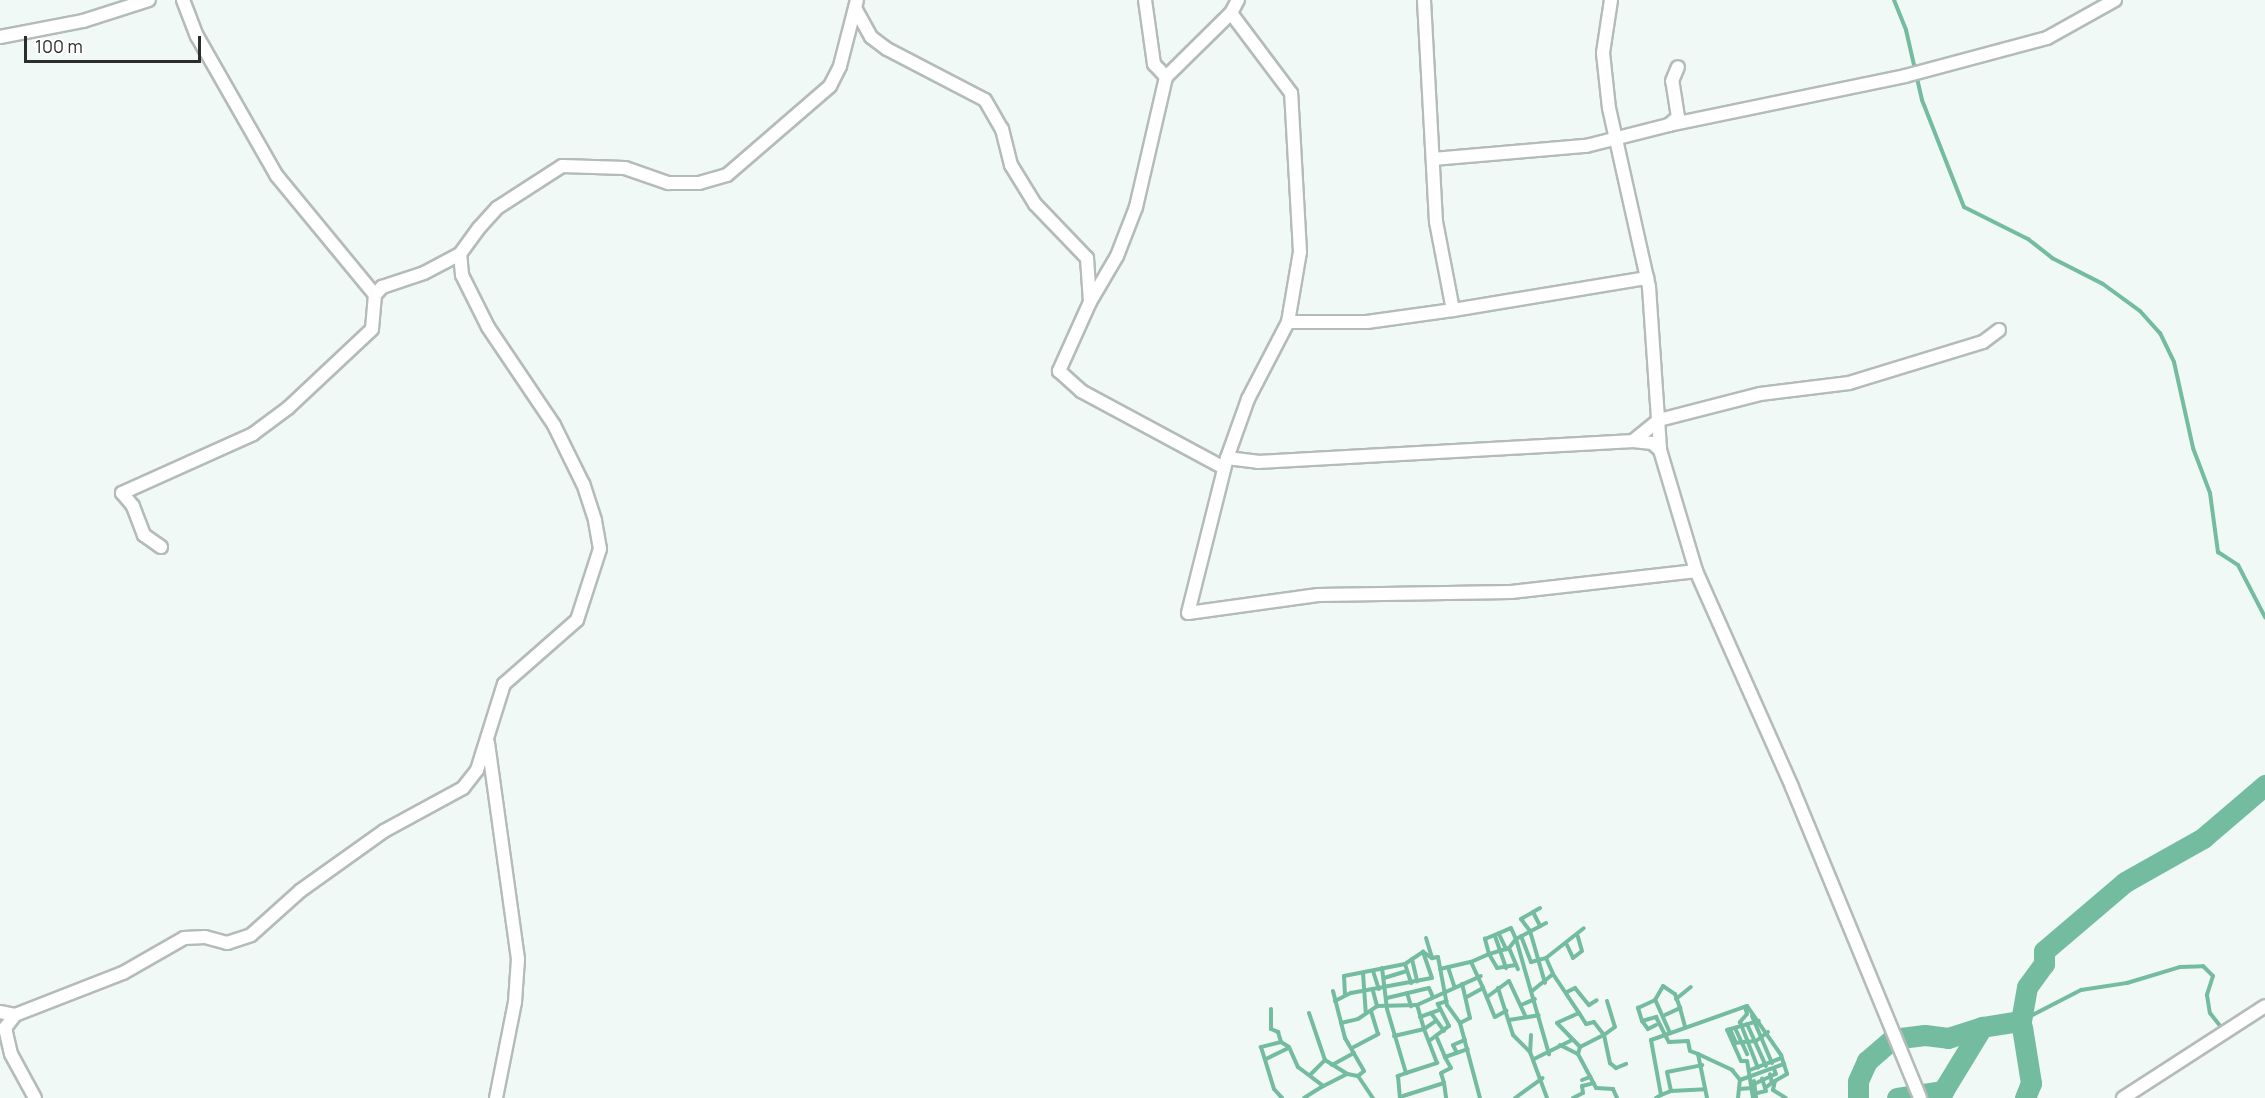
<!DOCTYPE html>
<html>
<head>
<meta charset="utf-8">
<style>
  body { margin:0 }
  #map { position:relative; width:2265px; height:1098px; overflow:hidden; background:#f1f9f6; font-family:Manrope,sans-serif }
  div>[style] { position:absolute }
  .stream>* { height:4px; margin:-2px; padding:0 2px; transform-origin:2px; border-radius:2px; background:#74bca0 }
  .river>* { height:21px; margin:-10.5px; padding:0 10.5px; transform-origin:10.5px; border-radius:10.5px; background:#74bca0 }
  .roads { filter:drop-shadow(2px 0 #b5bcb8) drop-shadow(-2px 0 #b5bcb8) drop-shadow(0 2px #b5bcb8) drop-shadow(0 -2px #b5bcb8) }
  .street>* { height:12px; margin:-6px; padding:0 6px; transform-origin:6px; border-radius:6px; background:#fff }
  span { translate:-50% -50%; white-space:nowrap; text-align:center; line-height:1.15; -webkit-text-stroke:4.5px #fff; paint-order:stroke }
  .scale { position:absolute; left:24px; top:36px; width:177px; height:27px; box-sizing:border-box; border:3px solid #2b2e2d; border-top:0; padding-left:8px; font-size:18px; line-height:21px; white-space:nowrap; color:#2b2e2d; -webkit-text-stroke:4px #fff; paint-order:stroke }
</style>
</head>
<body>
<div id="map">
  <div class="stream">
    <div style="left:1894px;top:0;width:32px;rotate:68deg"></div>
    <div style="left:1906px;top:30px;width:72px;rotate:77.1deg"></div>
    <div style="left:1922px;top:100px;width:115px;rotate:68.6deg"></div>
    <div style="left:1964px;top:207px;width:72px;rotate:26.6deg"></div>
    <div style="left:2028px;top:239px;width:31px;rotate:38deg"></div>
    <div style="left:2052px;top:258px;width:57px;rotate:27deg"></div>
    <div style="left:2103px;top:284px;width:46px;rotate:36.1deg"></div>
    <div style="left:2140px;top:311px;width:30px;rotate:48deg"></div>
    <div style="left:2160px;top:333px;width:32px;rotate:64deg"></div>
    <div style="left:2174px;top:362px;width:88px;rotate:77.5deg"></div>
    <div style="left:2193px;top:448px;width:48px;rotate:69.3deg"></div>
    <div style="left:2210px;top:493px;width:60px;rotate:82.3deg"></div>
    <div style="left:2218px;top:552px;width:24px;rotate:33deg"></div>
    <div style="left:2238px;top:565px;width:59px;rotate:62.6deg"></div>
    <div style="left:1540px;top:908px;width:22px;rotate:150deg"></div>
    <div style="left:1521px;top:919px;width:15px;rotate:53deg"></div>
    <div style="left:1530px;top:931px;width:54px;rotate:73.9deg"></div>
    <div style="left:1533px;top:912px;width:16px;rotate:63deg"></div>
    <div style="left:1499px;top:934px;width:17px;rotate:65deg"></div>
    <div style="left:1495px;top:936px;width:34px;rotate:71deg"></div>
    <div style="left:1521px;top:936px;width:28px;rotate:69deg"></div>
    <div style="left:1531px;top:962px;width:16px;rotate:-15deg"></div>
    <div style="left:1546px;top:958px;width:17px;rotate:66deg"></div>
    <div style="left:1553px;top:974px;width:27px;rotate:141deg"></div>
    <div style="left:1426px;top:938px;width:21px;rotate:73deg"></div>
    <div style="left:1432px;top:958px;width:6px;rotate:-9deg"></div>
    <div style="left:1438px;top:957px;width:49px;rotate:79.4deg"></div>
    <div style="left:1447px;top:1005px;width:22px;rotate:54deg"></div>
    <div style="left:1460px;top:1023px;width:78px;rotate:75.1deg"></div>
    <div style="left:1516px;top:939px;width:120px;rotate:74deg"></div>
    <div style="left:1516px;top:939px;width:11px;rotate:128deg"></div>
    <div style="left:1509px;top:948px;width:21px;rotate:163deg"></div>
    <div style="left:1489px;top:954px;width:16px;rotate:60deg"></div>
    <div style="left:1497px;top:968px;width:19px;rotate:-9deg"></div>
    <div style="left:1567px;top:945px;width:14px;rotate:65deg"></div>
    <div style="left:1573px;top:958px;width:11px;rotate:-38deg"></div>
    <div style="left:1582px;top:951px;width:15px;rotate:-106deg"></div>
    <div style="left:1509px;top:948px;width:23px;rotate:67deg"></div>
    <div style="left:1546px;top:958px;width:48px;rotate:-38.3deg"></div>
    <div style="left:1412px;top:959px;width:23px;rotate:77deg"></div>
    <div style="left:1471px;top:962px;width:20px;rotate:-24deg"></div>
    <div style="left:1489px;top:954px;width:16px;rotate:-105deg"></div>
    <div style="left:1485px;top:939px;width:28px;rotate:-23deg"></div>
    <div style="left:1511px;top:928px;width:12px;rotate:66deg"></div>
    <div style="left:1516px;top:939px;width:34px;rotate:-28deg"></div>
    <div style="left:1405px;top:964px;width:20px;rotate:72deg"></div>
    <div style="left:1448px;top:967px;width:20px;rotate:72deg"></div>
    <div style="left:1382px;top:968px;width:41px;rotate:83deg"></div>
    <div style="left:1387px;top:1009px;width:67px;rotate:73.5deg"></div>
    <div style="left:1406px;top:1073px;width:9px;rotate:159deg"></div>
    <div style="left:1398px;top:1076px;width:22px;rotate:85deg"></div>
    <div style="left:1440px;top:969px;width:32px;rotate:-13deg"></div>
    <div style="left:1471px;top:962px;width:29px;rotate:65deg"></div>
    <div style="left:1483px;top:988px;width:18px;rotate:151deg"></div>
    <div style="left:1373px;top:971px;width:19px;rotate:72deg"></div>
    <div style="left:1363px;top:973px;width:39px;rotate:86deg"></div>
    <div style="left:1553px;top:974px;width:47px;rotate:56.3deg"></div>
    <div style="left:1384px;top:978px;width:24px;rotate:-17deg"></div>
    <div style="left:1483px;top:988px;width:31px;rotate:68deg"></div>
    <div style="left:1495px;top:1017px;width:13px;rotate:-29deg"></div>
    <div style="left:1498px;top:988px;width:49px;rotate:72.3deg"></div>
    <div style="left:1513px;top:1035px;width:24px;rotate:45deg"></div>
    <div style="left:1333px;top:991px;width:49px;rotate:75.7deg"></div>
    <div style="left:1345px;top:1038px;width:38px;rotate:60deg"></div>
    <div style="left:1364px;top:1071px;width:8px;rotate:140deg"></div>
    <div style="left:1358px;top:1076px;width:11px;rotate:-170deg"></div>
    <div style="left:1373px;top:991px;width:16px;rotate:75deg"></div>
    <div style="left:1567px;top:992px;width:9px;rotate:-27deg"></div>
    <div style="left:1575px;top:988px;width:22px;rotate:51deg"></div>
    <div style="left:1589px;top:1005px;width:9px;rotate:-32deg"></div>
    <div style="left:1407px;top:993px;width:14px;rotate:73deg"></div>
    <div style="left:1345px;top:995px;width:19px;rotate:-93deg"></div>
    <div style="left:1344px;top:976px;width:62px;rotate:-11.1deg"></div>
    <div style="left:1405px;top:964px;width:22px;rotate:-34deg"></div>
    <div style="left:1423px;top:952px;width:11px;rotate:34deg"></div>
    <div style="left:1487px;top:997px;width:27px;rotate:-36deg"></div>
    <div style="left:1509px;top:981px;width:38px;rotate:65deg"></div>
    <div style="left:1387px;top:998px;width:43px;rotate:-13.4deg"></div>
    <div style="left:1429px;top:988px;width:8px;rotate:67deg"></div>
    <div style="left:1676px;top:999px;width:19px;rotate:-39deg"></div>
    <div style="left:1335px;top:1001px;width:18px;rotate:-27deg"></div>
    <div style="left:1351px;top:993px;width:82px;rotate:-10.5deg"></div>
    <div style="left:1432px;top:978px;width:28px;rotate:-109deg"></div>
    <div style="left:1607px;top:1001px;width:27px;rotate:73deg"></div>
    <div style="left:1615px;top:1027px;width:14px;rotate:144deg"></div>
    <div style="left:1604px;top:1035px;width:16px;rotate:-128deg"></div>
    <div style="left:1594px;top:1022px;width:8px;rotate:166deg"></div>
    <div style="left:1586px;top:1024px;width:13px;rotate:-122deg"></div>
    <div style="left:1579px;top:1013px;width:24px;rotate:156deg"></div>
    <div style="left:1557px;top:1023px;width:33px;rotate:46deg"></div>
    <div style="left:1580px;top:1047px;width:7px;rotate:106deg"></div>
    <div style="left:1578px;top:1054px;width:38px;rotate:62deg"></div>
    <div style="left:1596px;top:1088px;width:17px;rotate:3deg"></div>
    <div style="left:1613px;top:1089px;width:10px;rotate:66deg"></div>
    <div style="left:1521px;top:1005px;width:15px;rotate:-23deg"></div>
    <div style="left:1745px;top:1007px;width:7px;rotate:74deg"></div>
    <div style="left:1747px;top:1014px;width:11px;rotate:131deg"></div>
    <div style="left:1740px;top:1022px;width:49px;rotate:68.6deg"></div>
    <div style="left:1271px;top:1009px;width:20px;rotate:90deg"></div>
    <div style="left:1271px;top:1029px;width:8px;rotate:23deg"></div>
    <div style="left:1278px;top:1032px;width:10px;rotate:73deg"></div>
    <div style="left:1281px;top:1042px;width:21px;rotate:166deg"></div>
    <div style="left:1261px;top:1047px;width:44px;rotate:72.8deg"></div>
    <div style="left:1274px;top:1089px;width:12px;rotate:48deg"></div>
    <div style="left:1309px;top:1013px;width:50px;rotate:71.2deg"></div>
    <div style="left:1325px;top:1060px;width:26px;rotate:32deg"></div>
    <div style="left:1347px;top:1074px;width:27px;rotate:153deg"></div>
    <div style="left:1431px;top:1013px;width:22px;rotate:54deg"></div>
    <div style="left:1665px;top:1015px;width:17px;rotate:-25deg"></div>
    <div style="left:1680px;top:1008px;width:20px;rotate:75deg"></div>
    <div style="left:1752px;top:1016px;width:51px;rotate:66.9deg"></div>
    <div style="left:1420px;top:1017px;width:20px;rotate:-20deg"></div>
    <div style="left:1509px;top:1020px;width:30px;rotate:-9deg"></div>
    <div style="left:1642px;top:1021px;width:14px;rotate:-107deg"></div>
    <div style="left:1638px;top:1008px;width:19px;rotate:-25deg"></div>
    <div style="left:2021px;top:1021px;width:68px;rotate:-27.3deg"></div>
    <div style="left:2081px;top:990px;width:47px;rotate:-8.7deg"></div>
    <div style="left:2127px;top:983px;width:55px;rotate:-16.8deg"></div>
    <div style="left:2180px;top:967px;width:23px;rotate:-2deg"></div>
    <div style="left:2203px;top:966px;width:14px;rotate:45deg"></div>
    <div style="left:2213px;top:976px;width:20px;rotate:108deg"></div>
    <div style="left:2207px;top:995px;width:18px;rotate:81deg"></div>
    <div style="left:2210px;top:1013px;width:23px;rotate:52deg"></div>
    <div style="left:1341px;top:1023px;width:17px;rotate:-13deg"></div>
    <div style="left:1358px;top:1019px;width:23px;rotate:-34deg"></div>
    <div style="left:1377px;top:1006px;width:40px;rotate:-1.4deg"></div>
    <div style="left:1417px;top:1005px;width:70px;rotate:-24.4deg"></div>
    <div style="left:1460px;top:1023px;width:11px;rotate:-27deg"></div>
    <div style="left:1470px;top:1018px;width:35px;rotate:-103deg"></div>
    <div style="left:1747px;top:1024px;width:46px;rotate:65.7deg"></div>
    <div style="left:1656px;top:1025px;width:9px;rotate:153deg"></div>
    <div style="left:1648px;top:1029px;width:10px;rotate:-127deg"></div>
    <div style="left:1642px;top:1021px;width:15px;rotate:-16deg"></div>
    <div style="left:1656px;top:1017px;width:28px;rotate:63deg"></div>
    <div style="left:1669px;top:1042px;width:19px;rotate:-3deg"></div>
    <div style="left:1688px;top:1041px;width:10px;rotate:79deg"></div>
    <div style="left:1690px;top:1051px;width:9px;rotate:21deg"></div>
    <div style="left:1698px;top:1054px;width:45px;rotate:78.4deg"></div>
    <div style="left:1735px;top:1028px;width:29px;rotate:65deg"></div>
    <div style="left:1730px;top:1029px;width:15px;rotate:67deg"></div>
    <div style="left:1670px;top:1033px;width:36px;rotate:-114deg"></div>
    <div style="left:1655px;top:1000px;width:16px;rotate:-60deg"></div>
    <div style="left:1663px;top:986px;width:14px;rotate:34deg"></div>
    <div style="left:1675px;top:994px;width:15px;rotate:70deg"></div>
    <div style="left:1531px;top:1035px;width:17px;rotate:93deg"></div>
    <div style="left:1530px;top:1052px;width:49px;rotate:69.7deg"></div>
    <div style="left:1394px;top:1036px;width:31px;rotate:-13deg"></div>
    <div style="left:1424px;top:1029px;width:25px;rotate:-106deg"></div>
    <div style="left:1437px;top:1038px;width:21px;rotate:67deg"></div>
    <div style="left:1429px;top:1041px;width:25px;rotate:-37deg"></div>
    <div style="left:1449px;top:1026px;width:25px;rotate:-117deg"></div>
    <div style="left:1438px;top:1004px;width:9px;rotate:-18deg"></div>
    <div style="left:1281px;top:1042px;width:9px;rotate:32deg"></div>
    <div style="left:1289px;top:1047px;width:22px;rotate:66deg"></div>
    <div style="left:1298px;top:1067px;width:31px;rotate:37deg"></div>
    <div style="left:1323px;top:1086px;width:22px;rotate:148deg"></div>
    <div style="left:1733px;top:1043px;width:23px;rotate:-5deg"></div>
    <div style="left:1756px;top:1041px;width:15px;rotate:-37deg"></div>
    <div style="left:1560px;top:1045px;width:20px;rotate:27deg"></div>
    <div style="left:1580px;top:1047px;width:27px;rotate:-27deg"></div>
    <div style="left:1604px;top:1035px;width:29px;rotate:78deg"></div>
    <div style="left:1610px;top:1063px;width:8px;rotate:40deg"></div>
    <div style="left:1616px;top:1068px;width:11px;rotate:-22deg"></div>
    <div style="left:1352px;top:1048px;width:30px;rotate:-28deg"></div>
    <div style="left:1378px;top:1034px;width:24px;rotate:-107deg"></div>
    <div style="left:1457px;top:1053px;width:9px;rotate:-117deg"></div>
    <div style="left:1453px;top:1045px;width:13px;rotate:-23deg"></div>
    <div style="left:1698px;top:1054px;width:38px;rotate:25deg"></div>
    <div style="left:1732px;top:1070px;width:13px;rotate:51deg"></div>
    <div style="left:1266px;top:1059px;width:25px;rotate:-26deg"></div>
    <div style="left:1534px;top:1059px;width:42px;rotate:-26.6deg"></div>
    <div style="left:1332px;top:1065px;width:25px;rotate:-29deg"></div>
    <div style="left:1750px;top:1070px;width:34px;rotate:-21deg"></div>
    <div style="left:1406px;top:1073px;width:33px;rotate:-18deg"></div>
    <div style="left:1437px;top:1063px;width:36px;rotate:-111deg"></div>
    <div style="left:1424px;top:1029px;width:14px;rotate:-34deg"></div>
    <div style="left:1311px;top:1074px;width:20px;rotate:-45deg"></div>
    <div style="left:1358px;top:1076px;width:27px;rotate:56deg"></div>
    <div style="left:1582px;top:1080px;width:9px;rotate:-21deg"></div>
    <div style="left:1754px;top:1081px;width:17px;rotate:83deg"></div>
    <div style="left:1444px;top:1083px;width:10px;rotate:-107deg"></div>
    <div style="left:1441px;top:1073px;width:11px;rotate:-27deg"></div>
    <div style="left:1451px;top:1068px;width:13px;rotate:-119deg"></div>
    <div style="left:1445px;top:1057px;width:24px;rotate:-19deg"></div>
    <div style="left:1752px;top:1085px;width:26px;rotate:-25deg"></div>
    <div style="left:1776px;top:1074px;width:5px;rotate:-112deg"></div>
    <div style="left:1765px;top:1088px;width:9px;rotate:-36deg"></div>
    <div style="left:1772px;top:1083px;width:9px;rotate:-103deg"></div>
    <div style="left:1739px;top:1089px;width:13px;rotate:-4deg"></div>
    <div style="left:1671px;top:1091px;width:34px;rotate:-3deg"></div>
    <div style="left:1753px;top:1094px;width:13px;rotate:-13deg"></div>
    <div style="left:1766px;top:1091px;width:13px;rotate:-108deg"></div>
    <div style="left:1661px;top:1095px;width:11px;rotate:-22deg"></div>
    <div style="left:1671px;top:1091px;width:19px;rotate:-102deg"></div>
    <div style="left:1667px;top:1072px;width:36px;rotate:-11deg"></div>
    <div style="left:1403px;top:1096px;width:43px;rotate:-17.6deg"></div>
    <div style="left:1444px;top:1083px;width:15px;rotate:82deg"></div>
    <div style="left:1515px;top:1098px;width:34px;rotate:-36deg"></div>
    <div style="left:1573px;top:1098px;width:11px;rotate:-27deg"></div>
    <div style="left:1583px;top:1093px;width:7px;rotate:-98deg"></div>
    <div style="left:1582px;top:1086px;width:12px;rotate:-14deg"></div>
    <div style="left:1656px;top:1098px;width:6px;rotate:-31deg"></div>
    <div style="left:1661px;top:1095px;width:56px;rotate:-100.3deg"></div>
    <div style="left:1651px;top:1040px;width:102px;rotate:-19.5deg"></div>
    <div style="left:1747px;top:1006px;width:60px;rotate:55.2deg"></div>
    <div style="left:1781px;top:1055px;width:20px;rotate:72deg"></div>
    <div style="left:1787px;top:1074px;width:14px;rotate:150deg"></div>
    <div style="left:1775px;top:1081px;width:9px;rotate:103deg"></div>
    <div style="left:1773px;top:1090px;width:15px;rotate:32deg"></div>
    <div style="left:1738px;top:1098px;width:18px;rotate:-84deg"></div>
    <div style="left:1740px;top:1080px;width:47px;rotate:-20deg"></div>
    <div style="left:1753px;top:1098px;width:37px;rotate:-99deg"></div>
    <div style="left:1747px;top:1061px;width:6px;rotate:180deg"></div>
    <div style="left:1741px;top:1061px;width:34px;rotate:-114deg"></div>
    <div style="left:1727px;top:1030px;width:33px;rotate:-16deg"></div>
  </div>
  <div class="river">
    <div style="left:2022px;top:1027px;width:57px;rotate:80.9deg"></div>
    <div style="left:2031px;top:1083px;width:16px;rotate:112deg"></div>
    <div style="left:1858px;top:1098px;width:17px;rotate:-90deg"></div>
    <div style="left:1858px;top:1081px;width:22px;rotate:-66deg"></div>
    <div style="left:1867px;top:1061px;width:33px;rotate:-41deg"></div>
    <div style="left:1892px;top:1039px;width:33px;rotate:-7deg"></div>
    <div style="left:1925px;top:1035px;width:23px;rotate:7deg"></div>
    <div style="left:1948px;top:1038px;width:36px;rotate:-18deg"></div>
    <div style="left:1897px;top:1098px;width:47px;rotate:-8.7deg"></div>
    <div style="left:1943px;top:1091px;width:75px;rotate:-58.6deg"></div>
    <div style="left:1982px;top:1027px;width:39px;rotate:-9deg"></div>
    <div style="left:2021px;top:1021px;width:35px;rotate:-80deg"></div>
    <div style="left:2027px;top:987px;width:29px;rotate:-54deg"></div>
    <div style="left:2044px;top:964px;width:13px;rotate:-90deg"></div>
    <div style="left:2044px;top:951px;width:106px;rotate:-40.4deg"></div>
    <div style="left:2125px;top:882px;width:90px;rotate:-29.4deg"></div>
    <div style="left:2203px;top:838px;width:82px;rotate:-40.5deg"></div>
  </div>
  <div class="roads">
    <div class="street">
      <div style="left:183px;top:0;width:39px;rotate:69deg"></div>
      <div style="left:197px;top:36px;width:161px;rotate:60.3deg"></div>
      <div style="left:277px;top:176px;width:154px;rotate:50.5deg"></div>
      <div style="left:1145px;top:0;width:65px;rotate:82deg"></div>
      <div style="left:1154px;top:64px;width:18px;rotate:47deg"></div>
      <div style="left:1611px;top:0;width:54px;rotate:98.6deg"></div>
      <div style="left:1603px;top:53px;width:55px;rotate:83.8deg"></div>
      <div style="left:1609px;top:108px;width:183px;rotate:77.4deg"></div>
      <div style="left:1649px;top:287px;width:163px;rotate:86.1deg"></div>
      <div style="left:855px;top:8px;width:33px;rotate:61deg"></div>
      <div style="left:871px;top:37px;width:20px;rotate:37deg"></div>
      <div style="left:887px;top:49px;width:110px;rotate:27.5deg"></div>
      <div style="left:985px;top:100px;width:34px;rotate:60deg"></div>
      <div style="left:1002px;top:129px;width:37px;rotate:76deg"></div>
      <div style="left:1011px;top:165px;width:46px;rotate:58.4deg"></div>
      <div style="left:1035px;top:204px;width:75px;rotate:46.1deg"></div>
      <div style="left:1087px;top:258px;width:44px;rotate:86.1deg"></div>
      <div style="left:1090px;top:302px;width:76px;rotate:114.2deg"></div>
      <div style="left:1059px;top:371px;width:30px;rotate:42deg"></div>
      <div style="left:1081px;top:391px;width:162px;rotate:28.3deg"></div>
      <div style="left:0;top:37px;width:85px;rotate:-10.9deg"></div>
      <div style="left:83px;top:21px;width:69px;rotate:-17.7deg"></div>
      <div style="left:1669px;top:125px;width:241px;rotate:-11.7deg"></div>
      <div style="left:1905px;top:76px;width:147px;rotate:-15deg"></div>
      <div style="left:2047px;top:38px;width:78px;rotate:-29.2deg"></div>
      <div style="left:1433px;top:159px;width:154px;rotate:-4.9deg"></div>
      <div style="left:1586px;top:146px;width:86px;rotate:-14.2deg"></div>
      <div style="left:1669px;top:125px;width:12px;rotate:-42deg"></div>
      <div style="left:1678px;top:117px;width:36px;rotate:-99deg"></div>
      <div style="left:1672px;top:81px;width:15px;rotate:-67deg"></div>
      <div style="left:1090px;top:302px;width:53px;rotate:-59.6deg"></div>
      <div style="left:1117px;top:256px;width:53px;rotate:-68.8deg"></div>
      <div style="left:1136px;top:207px;width:133px;rotate:-77deg"></div>
      <div style="left:1166px;top:77px;width:91px;rotate:-44.6deg"></div>
      <div style="left:1231px;top:13px;width:15px;rotate:-62deg"></div>
      <div style="left:1453px;top:310px;width:197px;rotate:-9.4deg"></div>
      <div style="left:1288px;top:322px;width:79px"></div>
      <div style="left:1367px;top:322px;width:87px;rotate:-7.9deg"></div>
      <div style="left:1453px;top:310px;width:90px;rotate:-100.9deg"></div>
      <div style="left:1436px;top:222px;width:222px;rotate:-93.1deg"></div>
      <div style="left:1633px;top:441px;width:19px;rotate:6deg"></div>
      <div style="left:1652px;top:443px;width:11px;rotate:41deg"></div>
      <div style="left:1660px;top:450px;width:126px;rotate:73.4deg"></div>
      <div style="left:1696px;top:571px;width:236px;rotate:66deg"></div>
      <div style="left:1792px;top:787px;width:336px;rotate:67.6deg"></div>
      <div style="left:1227px;top:458px;width:63px;rotate:-70.4deg"></div>
      <div style="left:1248px;top:399px;width:87px;rotate:-62.5deg"></div>
      <div style="left:1288px;top:322px;width:71px;rotate:-80.3deg"></div>
      <div style="left:1300px;top:252px;width:159px;rotate:-93.2deg"></div>
      <div style="left:1291px;top:93px;width:100px;rotate:-126.9deg"></div>
      <div style="left:161px;top:547px;width:21px;rotate:-145deg"></div>
      <div style="left:144px;top:535px;width:31px;rotate:-111deg"></div>
      <div style="left:133px;top:506px;width:17px;rotate:-130deg"></div>
      <div style="left:122px;top:493px;width:144px;rotate:-24.2deg"></div>
      <div style="left:253px;top:434px;width:44px;rotate:-36.6deg"></div>
      <div style="left:288px;top:408px;width:115px;rotate:-43.2deg"></div>
      <div style="left:372px;top:329px;width:34px;rotate:-85deg"></div>
      <div style="left:375px;top:295px;width:11px;rotate:-49deg"></div>
      <div style="left:382px;top:287px;width:44px;rotate:-18.4deg"></div>
      <div style="left:424px;top:273px;width:41px;rotate:-27.8deg"></div>
      <div style="left:1696px;top:571px;width:186px;rotate:173.5deg"></div>
      <div style="left:1511px;top:592px;width:193px;rotate:179.1deg"></div>
      <div style="left:1318px;top:595px;width:131px;rotate:172.1deg"></div>
      <div style="left:1188px;top:613px;width:160px;rotate:-75.9deg"></div>
      <div style="left:1227px;top:458px;width:31px;rotate:7deg"></div>
      <div style="left:1258px;top:462px;width:376px;rotate:-3.2deg"></div>
      <div style="left:1633px;top:441px;width:33px;rotate:-39deg"></div>
      <div style="left:1659px;top:420px;width:104px;rotate:-14.4deg"></div>
      <div style="left:1760px;top:394px;width:90px;rotate:-7deg"></div>
      <div style="left:1849px;top:383px;width:140px;rotate:-17deg"></div>
      <div style="left:1983px;top:342px;width:20px;rotate:-37deg"></div>
      <div style="left:488px;top:743px;width:218px;rotate:82.1deg"></div>
      <div style="left:518px;top:959px;width:43px;rotate:94deg"></div>
      <div style="left:515px;top:1002px;width:98px;rotate:101.2deg"></div>
      <div style="left:0;top:1012px;width:15px;rotate:11deg"></div>
      <div style="left:35px;top:1098px;width:50px;rotate:-118.6deg"></div>
      <div style="left:11px;top:1054px;width:27px;rotate:-103deg"></div>
      <div style="left:5px;top:1028px;width:16px;rotate:-52deg"></div>
      <div style="left:15px;top:1015px;width:116px;rotate:-21.3deg"></div>
      <div style="left:123px;top:973px;width:70px;rotate:-29.8deg"></div>
      <div style="left:184px;top:938px;width:21px;rotate:-3deg"></div>
      <div style="left:205px;top:937px;width:23px;rotate:15deg"></div>
      <div style="left:227px;top:943px;width:25px;rotate:-18deg"></div>
      <div style="left:251px;top:935px;width:66px;rotate:-41.9deg"></div>
      <div style="left:300px;top:891px;width:103px;rotate:-35.5deg"></div>
      <div style="left:384px;top:831px;width:90px;rotate:-28.6deg"></div>
      <div style="left:463px;top:788px;width:23px;rotate:-52deg"></div>
      <div style="left:477px;top:770px;width:90px;rotate:-72.6deg"></div>
      <div style="left:504px;top:684px;width:97px;rotate:-41.2deg"></div>
      <div style="left:577px;top:620px;width:75px;rotate:-72.1deg"></div>
      <div style="left:600px;top:549px;width:29px;rotate:-100deg"></div>
      <div style="left:595px;top:520px;width:38px;rotate:-108deg"></div>
      <div style="left:583px;top:484px;width:66px;rotate:-116.2deg"></div>
      <div style="left:554px;top:425px;width:118px;rotate:-124deg"></div>
      <div style="left:488px;top:327px;width:58px;rotate:-116.6deg"></div>
      <div style="left:462px;top:275px;width:21px;rotate:-95deg"></div>
      <div style="left:460px;top:254px;width:32px;rotate:-54deg"></div>
      <div style="left:479px;top:228px;width:27px;rotate:-48deg"></div>
      <div style="left:497px;top:208px;width:77px;rotate:-32.9deg"></div>
      <div style="left:562px;top:166px;width:63px;rotate:1.8deg"></div>
      <div style="left:625px;top:168px;width:46px;rotate:19.2deg"></div>
      <div style="left:668px;top:183px;width:31px"></div>
      <div style="left:699px;top:183px;width:29px;rotate:-16deg"></div>
      <div style="left:727px;top:175px;width:136px;rotate:-40.8deg"></div>
      <div style="left:830px;top:86px;width:22px;rotate:-63deg"></div>
      <div style="left:840px;top:66px;width:68px;rotate:-75.6deg"></div>
      <div style="left:2123px;top:1098px;width:169px;rotate:-32.9deg"></div>
    </div>
  </div>
  <div class="scale">100 m</div>
</div>
</body>
</html>
